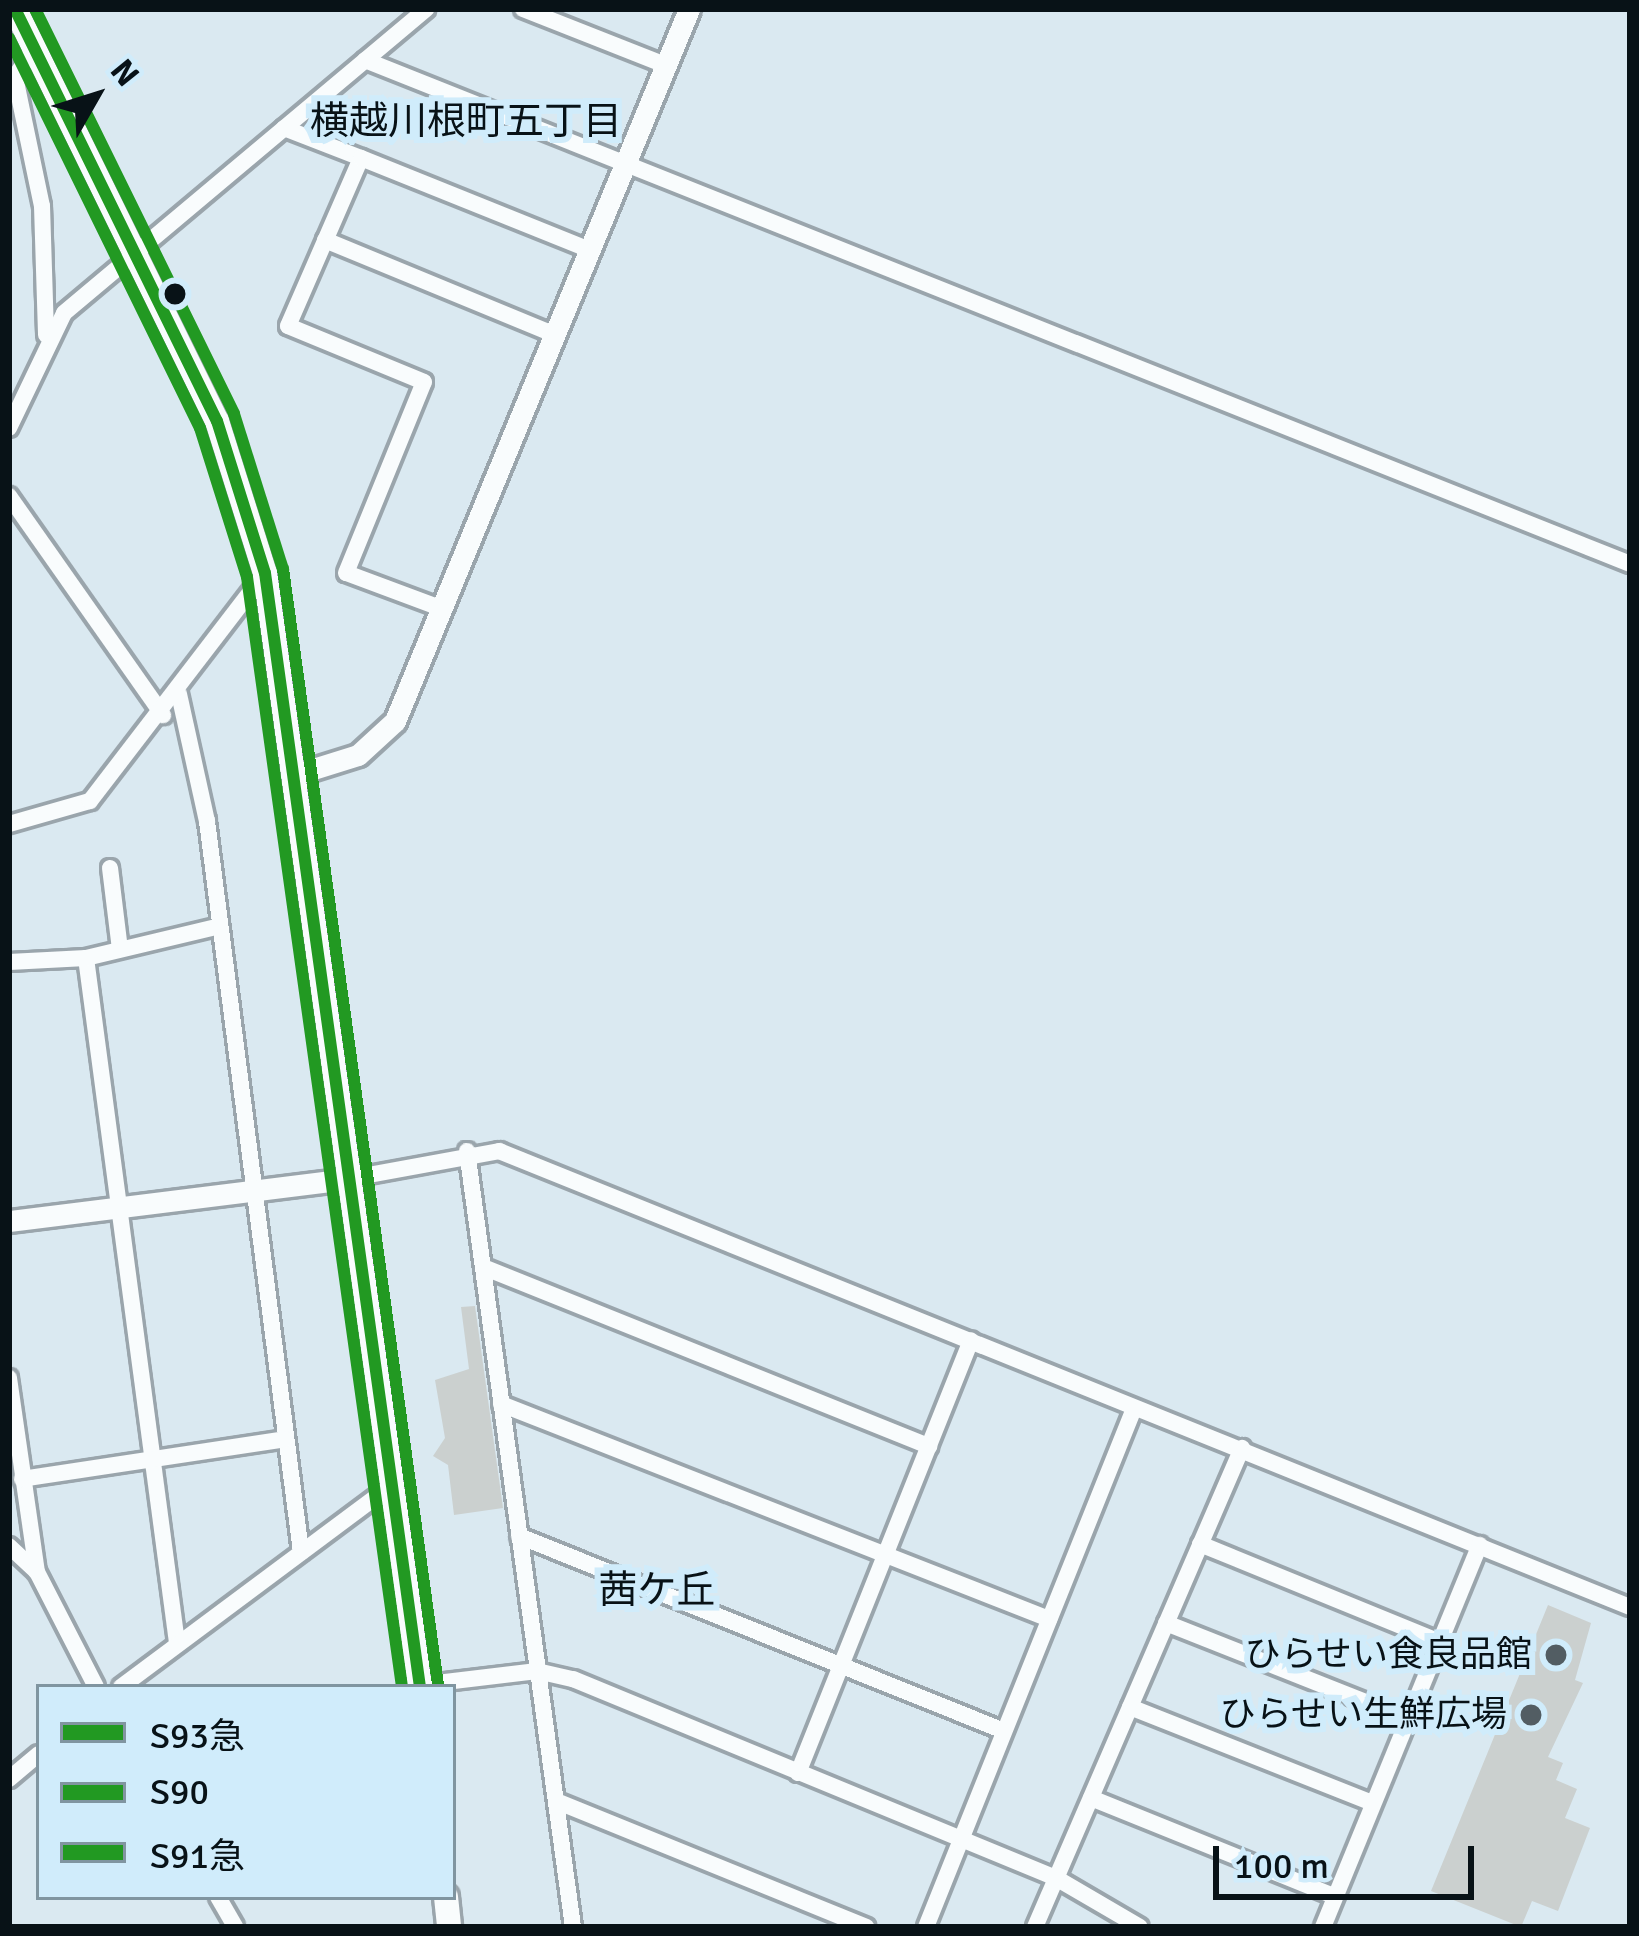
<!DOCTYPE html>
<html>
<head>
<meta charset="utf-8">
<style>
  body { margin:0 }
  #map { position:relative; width:1639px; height:1936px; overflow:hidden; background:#dae9f1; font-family:Signika,"Noto Sans JP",sans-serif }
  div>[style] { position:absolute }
  .building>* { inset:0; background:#cbd0cf }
  .roads { filter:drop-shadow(3px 0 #9aa5ac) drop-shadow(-3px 0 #9aa5ac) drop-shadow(0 3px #9aa5ac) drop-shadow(0 -3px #9aa5ac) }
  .minor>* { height:16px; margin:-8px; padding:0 8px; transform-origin:8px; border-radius:8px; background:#f9fcfd }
  .tertiary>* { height:21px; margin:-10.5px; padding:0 10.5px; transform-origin:10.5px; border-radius:10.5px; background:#f9fcfd }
  .secondary>* { height:24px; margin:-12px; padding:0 12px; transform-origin:12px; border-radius:12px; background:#f9fcfd }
  .bus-1>* { height:12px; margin:-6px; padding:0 6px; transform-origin:6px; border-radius:6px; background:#292 }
  .bus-2>* { height:12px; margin:-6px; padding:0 6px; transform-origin:6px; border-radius:6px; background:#292 }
  .bus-3>* { height:12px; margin:-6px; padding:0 6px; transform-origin:6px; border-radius:6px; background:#292 }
  .dots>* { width:33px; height:33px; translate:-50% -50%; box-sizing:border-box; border:6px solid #d0ecfb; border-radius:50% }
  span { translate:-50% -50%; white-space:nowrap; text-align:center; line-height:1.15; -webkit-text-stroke:12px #d0ecfb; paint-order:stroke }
  .poi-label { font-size:36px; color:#081217 }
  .right { translate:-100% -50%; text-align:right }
  .neighbourhood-label { font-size:39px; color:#081217 }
  .frame { position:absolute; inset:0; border:12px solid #081217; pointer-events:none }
  .legend { position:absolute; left:36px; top:1684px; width:420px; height:216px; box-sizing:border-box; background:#d0ecfb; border:3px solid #8095a0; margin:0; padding:15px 21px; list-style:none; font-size:36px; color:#081217 }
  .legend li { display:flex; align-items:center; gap:24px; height:60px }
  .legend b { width:60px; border:3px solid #8095a0 }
  .north { position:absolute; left:36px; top:36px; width:120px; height:120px; -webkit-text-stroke:9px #d0ecfb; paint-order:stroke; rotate:51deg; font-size:33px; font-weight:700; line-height:48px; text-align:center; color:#081217 }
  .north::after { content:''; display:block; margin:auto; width:42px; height:54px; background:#081217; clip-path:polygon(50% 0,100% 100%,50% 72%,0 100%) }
  .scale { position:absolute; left:1213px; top:1846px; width:261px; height:54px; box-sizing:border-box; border:6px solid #081217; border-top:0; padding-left:15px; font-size:36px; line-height:42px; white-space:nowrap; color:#081217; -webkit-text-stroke:9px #d0ecfb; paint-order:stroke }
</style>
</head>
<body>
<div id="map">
  <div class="building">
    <div style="clip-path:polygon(475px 1306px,503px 1508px,454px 1515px,448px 1465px,433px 1456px,445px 1438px,435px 1380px,469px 1369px,461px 1307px)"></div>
    <div style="clip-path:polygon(1548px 1605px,1591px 1623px,1575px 1680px,1583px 1683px,1548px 1757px,1563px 1763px,1556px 1780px,1577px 1789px,1565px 1818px,1590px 1828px,1558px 1911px,1532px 1901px,1521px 1927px,1431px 1891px)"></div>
  </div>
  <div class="roads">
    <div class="minor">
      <div style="left:523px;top:9px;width:153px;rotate:21.5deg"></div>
      <div style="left:33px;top:50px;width:32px;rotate:124deg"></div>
      <div style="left:15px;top:77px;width:132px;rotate:78.2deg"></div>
      <div style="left:42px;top:206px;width:129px;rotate:88.2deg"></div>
      <div style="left:365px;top:60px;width:1362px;rotate:21.72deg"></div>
      <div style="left:284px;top:128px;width:83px;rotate:21.3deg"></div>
      <div style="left:325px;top:240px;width:249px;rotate:22.4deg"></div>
      <div style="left:9px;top:428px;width:127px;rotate:-64.4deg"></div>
      <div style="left:64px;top:313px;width:473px;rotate:-40deg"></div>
      <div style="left:9px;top:496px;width:268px;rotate:54.9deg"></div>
      <div style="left:443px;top:609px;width:103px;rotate:-159.6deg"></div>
      <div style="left:346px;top:573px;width:206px;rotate:-67.8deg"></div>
      <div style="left:424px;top:382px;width:147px;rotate:-157.6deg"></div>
      <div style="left:288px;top:326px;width:183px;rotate:-66.5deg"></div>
      <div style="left:361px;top:158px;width:247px;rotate:21.9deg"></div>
      <div style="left:179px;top:694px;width:130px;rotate:77.6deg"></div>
      <div style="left:207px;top:821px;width:737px;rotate:82.67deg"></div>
      <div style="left:9px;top:824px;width:84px;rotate:-15.9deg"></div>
      <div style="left:90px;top:801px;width:287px;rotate:-52.5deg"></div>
      <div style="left:110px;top:868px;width:82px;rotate:83deg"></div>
      <div style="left:86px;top:958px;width:691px;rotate:82.43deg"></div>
      <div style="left:9px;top:962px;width:77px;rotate:-3deg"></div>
      <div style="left:86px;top:958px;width:138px;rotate:-13.4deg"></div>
      <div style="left:467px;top:1151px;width:783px;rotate:82.22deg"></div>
      <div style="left:347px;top:1179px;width:155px;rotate:-10.4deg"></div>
      <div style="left:499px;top:1151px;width:1219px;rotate:21.96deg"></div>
      <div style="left:483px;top:1267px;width:481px;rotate:21.9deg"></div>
      <div style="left:9px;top:1378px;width:196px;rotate:81.8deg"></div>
      <div style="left:37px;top:1572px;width:129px;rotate:62.8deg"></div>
      <div style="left:501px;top:1404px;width:589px;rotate:21.42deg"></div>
      <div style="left:22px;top:1479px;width:266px;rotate:-8.6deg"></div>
      <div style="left:519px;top:1536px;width:523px;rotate:21.9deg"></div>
      <div style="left:1200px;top:1544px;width:259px;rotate:22.2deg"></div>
      <div style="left:9px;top:1546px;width:37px;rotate:43deg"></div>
      <div style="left:1166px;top:1623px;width:260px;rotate:21.6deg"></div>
      <div style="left:420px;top:1685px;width:118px;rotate:-6.8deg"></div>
      <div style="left:537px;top:1671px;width:37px;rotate:13deg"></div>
      <div style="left:573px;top:1679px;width:522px;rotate:22.39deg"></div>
      <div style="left:1056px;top:1878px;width:97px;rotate:30.3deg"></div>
      <div style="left:121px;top:1687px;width:333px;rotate:-36.7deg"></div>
      <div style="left:1130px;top:1707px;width:261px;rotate:21.6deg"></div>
      <div style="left:798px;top:1773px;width:466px;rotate:-68.2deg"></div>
      <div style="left:9px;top:1779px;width:39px;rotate:-40deg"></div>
      <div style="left:1091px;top:1798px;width:262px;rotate:22deg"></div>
      <div style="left:556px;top:1801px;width:335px;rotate:22.1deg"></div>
      <div style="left:218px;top:1897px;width:34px;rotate:60deg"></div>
      <div style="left:926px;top:1927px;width:556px;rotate:-68.14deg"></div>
      <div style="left:1035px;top:1927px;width:522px;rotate:-66.63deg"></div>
      <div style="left:1323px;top:1927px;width:413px;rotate:-67.7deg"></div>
    </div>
    <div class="tertiary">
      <div style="left:294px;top:775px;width:67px;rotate:-17.4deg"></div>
      <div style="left:358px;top:755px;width:50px;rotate:-42.6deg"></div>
      <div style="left:395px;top:721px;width:770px;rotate:-67.56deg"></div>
      <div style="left:9px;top:1221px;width:341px;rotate:-7.1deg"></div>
    </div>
    <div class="secondary">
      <div style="left:15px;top:9px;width:459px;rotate:63.9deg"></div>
      <div style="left:217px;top:421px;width:159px;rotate:72.5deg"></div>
      <div style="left:265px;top:573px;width:1125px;rotate:82.08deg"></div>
      <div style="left:446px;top:1897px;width:30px;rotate:84deg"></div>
    </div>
  </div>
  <div class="bus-1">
    <div style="left:15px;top:9px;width:459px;rotate:63.9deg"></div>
    <div style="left:217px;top:421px;width:159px;rotate:72.5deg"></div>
    <div style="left:265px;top:573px;width:1125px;rotate:82.08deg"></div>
  </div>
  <div class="bus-2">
    <div style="left:9px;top:38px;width:434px;rotate:63.9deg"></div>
    <div style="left:200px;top:428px;width:156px;rotate:72.5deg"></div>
    <div style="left:247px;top:577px;width:1121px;rotate:82.05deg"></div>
  </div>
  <div class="bus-3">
    <div style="left:35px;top:9px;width:451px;rotate:63.8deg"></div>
    <div style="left:234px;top:414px;width:163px;rotate:72.5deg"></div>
    <div style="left:283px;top:569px;width:1127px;rotate:82.09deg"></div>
  </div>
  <div class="dots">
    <div style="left:175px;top:294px;background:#081217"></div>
    <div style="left:1556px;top:1655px;background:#525d63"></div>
    <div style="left:1531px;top:1715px;background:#525d63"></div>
  </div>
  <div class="poi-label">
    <span class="right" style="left:1532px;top:1655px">ひらせい食良品館</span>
    <span class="right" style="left:1507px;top:1715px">ひらせい生鮮広場</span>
  </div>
  <div class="neighbourhood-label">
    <span style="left:466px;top:121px">横越川根町五丁目</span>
    <span style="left:657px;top:1590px">茜ケ丘</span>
  </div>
  <div class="frame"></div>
  <ul class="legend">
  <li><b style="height:15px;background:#292"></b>S93急</li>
  <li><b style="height:15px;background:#292"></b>S90</li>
  <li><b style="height:15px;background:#292"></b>S91急</li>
  </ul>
  <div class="north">N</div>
  <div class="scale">100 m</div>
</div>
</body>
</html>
